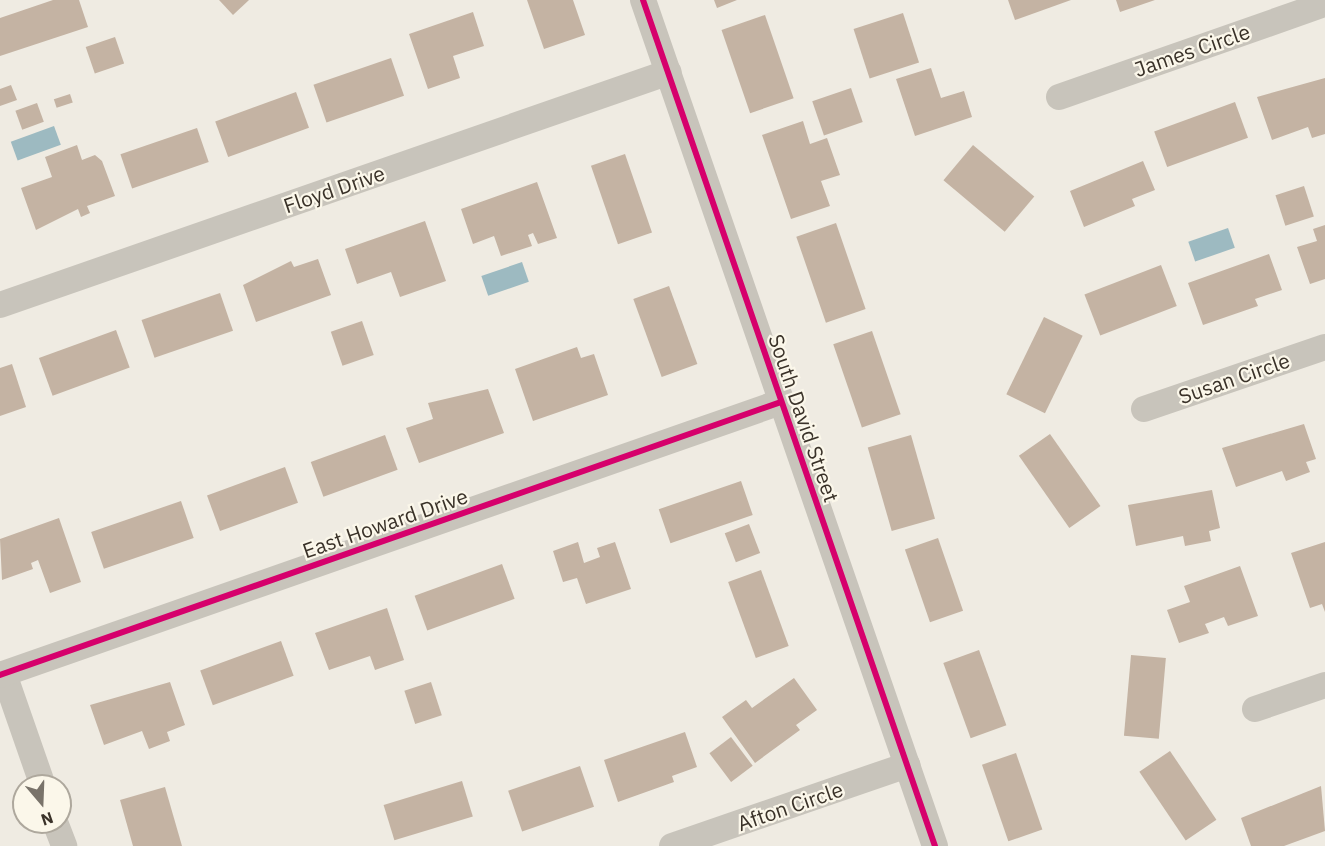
<!DOCTYPE html>
<html>
<head>
<meta charset="utf-8">
<style>
  body { margin:0 }
  #map { position:relative; width:1325px; height:846px; overflow:hidden; background:#efebe2; font-family:"IBM Plex Sans",sans-serif }
  div>[style] { position:absolute }
  .water>* { inset:0; background:#9dbac1; transform-origin:0 0 }
  .building>* { inset:0; background:#c4b3a3; transform-origin:0 0 }
  .street>* { height:26px; margin:-13px; padding:0 13px; transform-origin:13px; border-radius:13px; background:#c8c4bb }
  .cycleway>* { height:6px; margin:-3px; padding:0 3px; transform-origin:3px; border-radius:3px; background:#d6006c }
  span { translate:-50% -50%; white-space:nowrap; text-align:center; line-height:1.15; -webkit-text-stroke:4.5px #fbf7ea; paint-order:stroke }
  .street-label { font-size:21px; color:#3a3229 }
  .north { position:absolute; left:12px; top:774px; width:60px; height:60px; box-sizing:border-box; background:#fbf7ea; border:2px solid #aea89d; border-radius:50%; rotate:161deg; font-size:16px; font-weight:700; line-height:24px; text-align:center; color:#3a3229 }
  .north::after { content:''; display:block; margin:auto; width:21px; height:27px; background:#79736a; clip-path:polygon(50% 0,100% 100%,50% 72%,0 100%) }
</style>
</head>
<body>
<div id="map">
  <div class="water">
    <div style="left:54px;top:126px;width:20px;height:46px;rotate:70deg"></div>
    <div style="left:1228px;top:228px;width:21px;height:42px;rotate:71deg"></div>
    <div style="left:522px;top:262px;width:21px;height:43px;rotate:71deg"></div>
  </div>
  <div class="building">
    <div style="clip-path:polygon(53px 0,79px 0,88px 27px,0 56px,0 18px)"></div>
    <div style="clip-path:polygon(219px 0,249px 0,233px 15px)"></div>
    <div style="clip-path:polygon(527px 0,573px 0,585px 35px,544px 49px)"></div>
    <div style="clip-path:polygon(714px 0,737px 0,717px 8px)"></div>
    <div style="clip-path:polygon(1008px 0,1071px 0,1015px 20px)"></div>
    <div style="clip-path:polygon(1116px 0,1155px 0,1120px 12px)"></div>
    <div style="clip-path:polygon(473px 12px,484px 46px,453px 56px,460px 78px,428px 89px,409px 34px)"></div>
    <div style="left:903px;top:13px;width:52px;height:52px;rotate:72deg"></div>
    <div style="left:765px;top:15px;width:88px;height:46px;rotate:71deg"></div>
    <div style="left:115px;top:37px;width:28px;height:31px;rotate:71deg"></div>
    <div style="left:391px;top:58px;width:40px;height:82px;rotate:71deg"></div>
    <div style="clip-path:polygon(931px 68px,941px 98px,964px 91px,972px 117px,915px 136px,896px 79px)"></div>
    <div style="clip-path:polygon(1325px 78px,1325px 134px,1312px 138px,1308px 127px,1272px 140px,1257px 97px)"></div>
    <div style="clip-path:polygon(11px 85px,17px 100px,0 106px,0 89px)"></div>
    <div style="left:851px;top:88px;width:36px;height:41px;rotate:71deg"></div>
    <div style="left:296px;top:92px;width:38px;height:86px;rotate:70deg"></div>
    <div style="left:70px;top:94px;width:9px;height:17px;rotate:72deg"></div>
    <div style="left:1235px;top:102px;width:38px;height:86px;rotate:70deg"></div>
    <div style="left:37px;top:103px;width:20px;height:23px;rotate:70deg"></div>
    <div style="clip-path:polygon(803px 121px,810px 144px,827px 138px,840px 175px,821px 181px,830px 206px,791px 219px,762px 135px)"></div>
    <div style="left:197px;top:128px;width:36px;height:81px;rotate:71deg"></div>
    <div style="clip-path:polygon(77px 145px,82px 160px,95px 155px,102px 161px,115px 196px,87px 206px,90px 213px,81px 217px,78px 209px,36px 230px,21px 188px,52px 177px,45px 157px)"></div>
    <div style="left:973px;top:145px;width:80px;height:46px;rotate:40deg"></div>
    <div style="left:625px;top:154px;width:83px;height:36px;rotate:71deg"></div>
    <div style="clip-path:polygon(1143px 161px,1155px 190px,1132px 199px,1135px 206px,1084px 227px,1070px 191px)"></div>
    <div style="clip-path:polygon(537px 182px,557px 238px,538px 244px,533px 233px,528px 235px,532px 246px,501px 256px,494px 236px,473px 244px,461px 209px)"></div>
    <div style="left:1304px;top:186px;width:32px;height:30px;rotate:72deg"></div>
    <div style="clip-path:polygon(425px 221px,446px 281px,400px 297px,391px 272px,357px 284px,345px 249px)"></div>
    <div style="left:836px;top:223px;width:91px;height:42px;rotate:71deg"></div>
    <div style="clip-path:polygon(1325px 225px,1325px 279px,1310px 284px,1297px 247px,1317px 241px,1313px 229px)"></div>
    <div style="clip-path:polygon(1269px 254px,1282px 290px,1255px 299px,1258px 306px,1203px 325px,1188px 283px)"></div>
    <div style="clip-path:polygon(318px 259px,331px 295px,256px 322px,243px 285px,291px 261px,294px 267px)"></div>
    <div style="left:1161px;top:265px;width:44px;height:82px;rotate:69deg"></div>
    <div style="left:669px;top:286px;width:83px;height:38px;rotate:70deg"></div>
    <div style="left:220px;top:293px;width:40px;height:83px;rotate:71deg"></div>
    <div style="left:1044px;top:317px;width:43px;height:86px;rotate:26deg"></div>
    <div style="left:362px;top:321px;width:36px;height:33px;rotate:71deg"></div>
    <div style="left:116px;top:330px;width:40px;height:82px;rotate:70deg"></div>
    <div style="left:872px;top:331px;width:88px;height:41px;rotate:71deg"></div>
    <div style="clip-path:polygon(577px 347px,581px 358px,594px 354px,608px 395px,533px 421px,515px 369px)"></div>
    <div style="clip-path:polygon(12px 364px,26px 407px,0 416px,0 368px)"></div>
    <div style="clip-path:polygon(488px 389px,504px 433px,419px 463px,406px 428px,433px 419px,428px 403px)"></div>
    <div style="clip-path:polygon(1304px 424px,1316px 459px,1306px 462px,1310px 472px,1286px 481px,1282px 471px,1236px 487px,1222px 448px)"></div>
    <div style="left:1050px;top:434px;width:88px;height:38px;rotate:55deg"></div>
    <div style="left:385px;top:435px;width:37px;height:79px;rotate:70deg"></div>
    <div style="left:911px;top:435px;width:87px;height:45px;rotate:74deg"></div>
    <div style="left:285px;top:467px;width:38px;height:83px;rotate:70deg"></div>
    <div style="left:741px;top:481px;width:36px;height:87px;rotate:71deg"></div>
    <div style="clip-path:polygon(1212px 490px,1220px 528px,1209px 531px,1211px 541px,1185px 546px,1183px 536px,1136px 546px,1128px 505px)"></div>
    <div style="left:181px;top:501px;width:39px;height:95px;rotate:71deg"></div>
    <div style="clip-path:polygon(59px 518px,81px 582px,50px 593px,38px 560px,31px 563px,33px 569px,2px 580px,0 539px)"></div>
    <div style="left:749px;top:524px;width:31px;height:26px;rotate:69deg"></div>
    <div style="left:938px;top:538px;width:77px;height:35px;rotate:71deg"></div>
    <div style="clip-path:polygon(578px 542px,584px 563px,600px 557px,597px 548px,615px 542px,631px 589px,586px 604px,577px 578px,563px 582px,553px 551px)"></div>
    <div style="clip-path:polygon(1325px 542px,1325px 612px,1322px 604px,1310px 608px,1291px 553px)"></div>
    <div style="left:502px;top:564px;width:37px;height:93px;rotate:70deg"></div>
    <div style="clip-path:polygon(1240px 566px,1258px 616px,1228px 626px,1224px 617px,1205px 624px,1209px 633px,1179px 643px,1167px 610px,1190px 602px,1184px 586px)"></div>
    <div style="left:761px;top:570px;width:81px;height:35px;rotate:70deg"></div>
    <div style="clip-path:polygon(387px 608px,404px 660px,375px 670px,370px 656px,329px 670px,315px 633px)"></div>
    <div style="left:281px;top:641px;width:37px;height:86px;rotate:70deg"></div>
    <div style="left:979px;top:650px;width:80px;height:38px;rotate:70deg"></div>
    <div style="left:1131px;top:655px;width:35px;height:81px;rotate:5deg"></div>
    <div style="clip-path:polygon(794px 678px,817px 710px,796px 725px,800px 730px,755px 763px,722px 717px,746px 700px,752px 708px)"></div>
    <div style="clip-path:polygon(170px 682px,185px 725px,167px 732px,170px 741px,149px 749px,142px 731px,104px 745px,90px 705px)"></div>
    <div style="left:431px;top:682px;width:35px;height:28px;rotate:72deg"></div>
    <div style="clip-path:polygon(685px 732px,697px 767px,672px 776px,674px 782px,618px 802px,604px 760px)"></div>
    <div style="left:731px;top:737px;width:36px;height:27px;rotate:53deg"></div>
    <div style="left:1170px;top:751px;width:83px;height:37px;rotate:56deg"></div>
    <div style="left:1016px;top:753px;width:81px;height:36px;rotate:71deg"></div>
    <div style="left:580px;top:766px;width:43px;height:76px;rotate:71deg"></div>
    <div style="left:462px;top:781px;width:37px;height:82px;rotate:73deg"></div>
    <div style="clip-path:polygon(1321px 786px,1325px 831px,1284px 846px,1251px 846px,1241px 818px)"></div>
    <div style="clip-path:polygon(165px 787px,182px 846px,133px 846px,120px 800px)"></div>
  </div>
  <div class="street">
    <div style="left:643px;top:0;width:895px;rotate:70.96deg"></div>
    <div style="left:1059px;top:97px;width:282px;rotate:-19.3deg"></div>
    <div style="left:0;top:305px;width:708px;rotate:-19.2deg"></div>
    <div style="left:1144px;top:409px;width:191px;rotate:-18.9deg"></div>
    <div style="left:4px;top:674px;width:119px;rotate:70.8deg"></div>
    <div style="left:0;top:675px;width:827px;rotate:-19.27deg"></div>
    <div style="left:1255px;top:709px;width:74px;rotate:-18.9deg"></div>
    <div style="left:55px;top:822px;width:26px;rotate:69deg"></div>
    <div style="left:672px;top:846px;width:249px;rotate:-19deg"></div>
  </div>
  <div class="cycleway">
    <div style="left:643px;top:0;width:895px;rotate:70.96deg"></div>
    <div style="left:0;top:675px;width:827px;rotate:-19.27deg"></div>
  </div>
  <div class="street-label">
    <span style="left:1192px;top:50px;rotate:-19deg">James Circle</span>
    <span style="left:334px;top:189px;rotate:-19deg">Floyd Drive</span>
    <span style="left:1234px;top:378px;rotate:-19deg">Susan Circle</span>
    <span style="left:804px;top:418px;rotate:71deg">South David Street</span>
    <span style="left:385px;top:523px;rotate:-19deg">East Howard Drive</span>
    <span style="left:790px;top:806px;rotate:-19deg">Afton Circle</span>
  </div>
  <div class="north">N</div>
</div>
</body>
</html>
